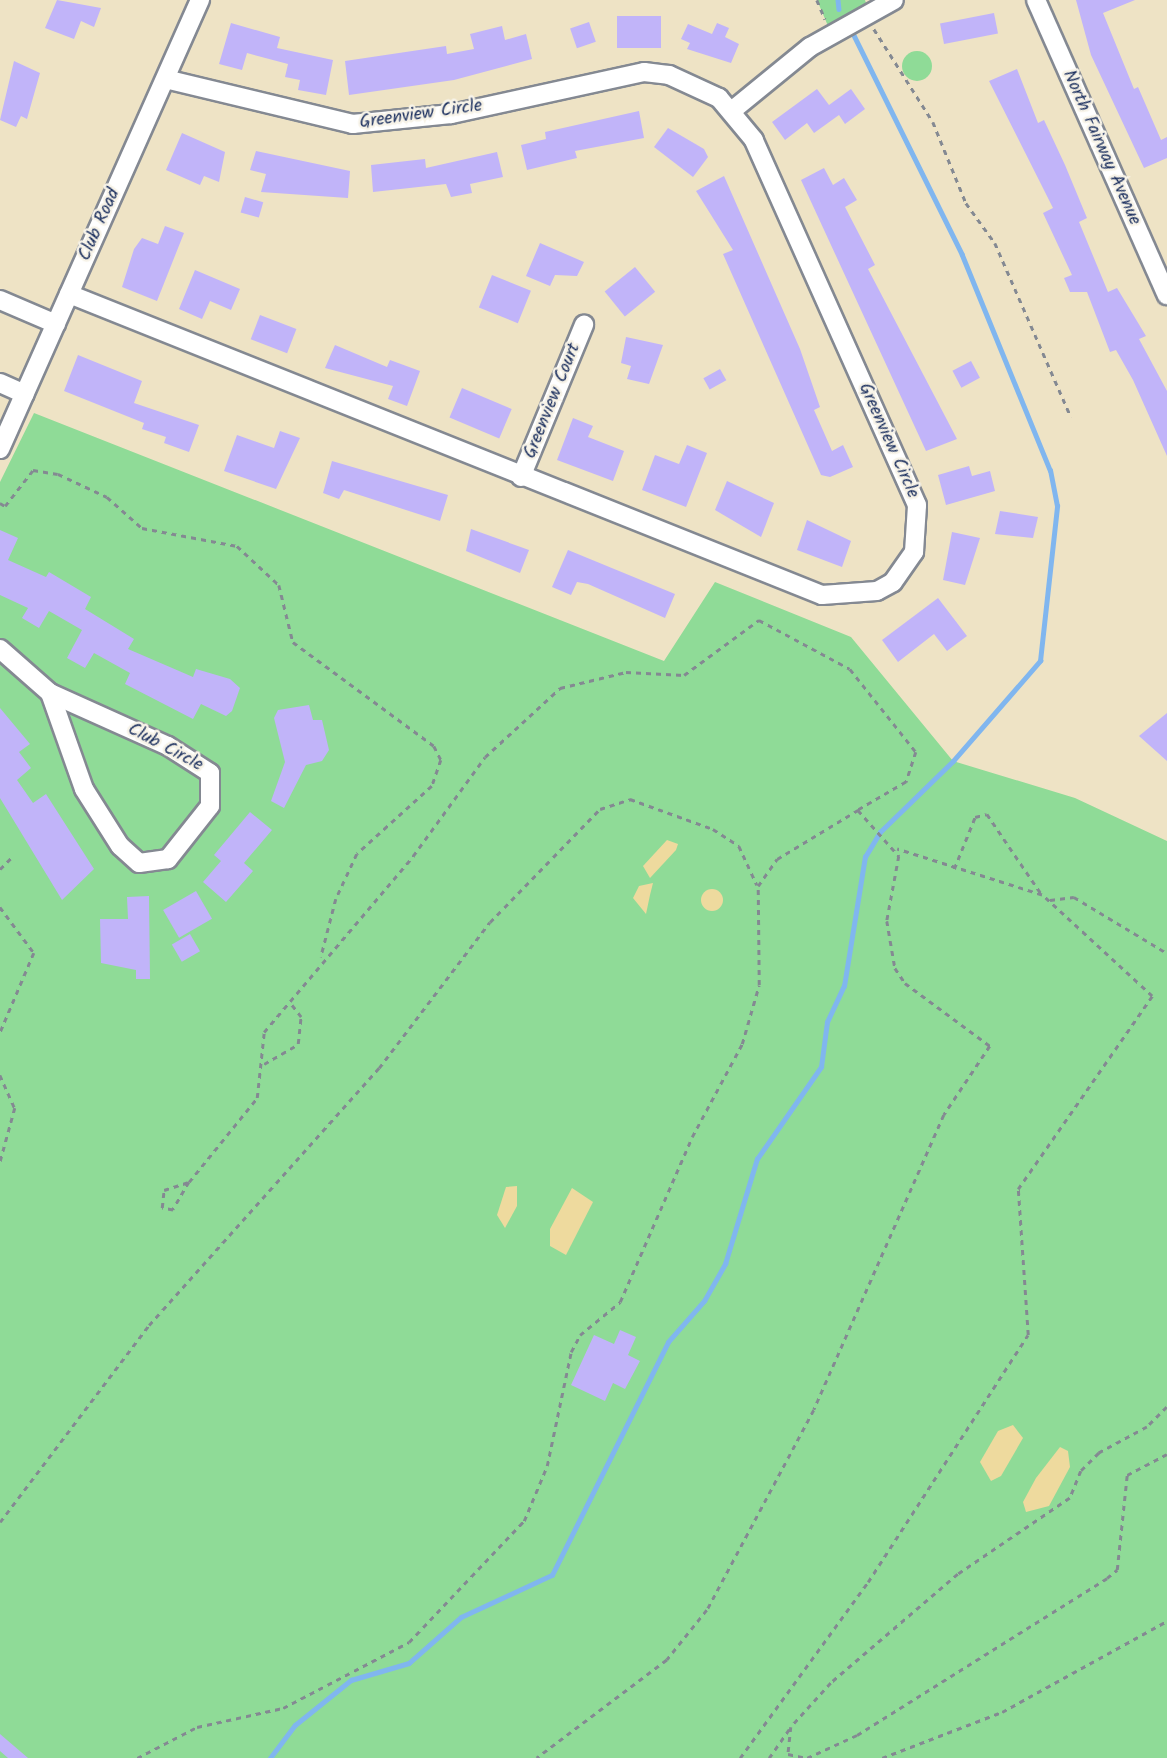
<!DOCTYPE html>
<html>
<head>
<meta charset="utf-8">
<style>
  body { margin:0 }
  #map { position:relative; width:1167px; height:1758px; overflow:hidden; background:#eee3c5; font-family:Kalam,sans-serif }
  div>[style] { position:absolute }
  .green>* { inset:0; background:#8fdb97 }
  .round { border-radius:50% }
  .sand>* { inset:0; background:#eeda9e }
  .stream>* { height:4.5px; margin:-2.25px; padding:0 2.25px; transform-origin:2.25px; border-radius:2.25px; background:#80b6ef }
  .building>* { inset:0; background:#c1b4f9; transform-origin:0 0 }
  .path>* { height:2.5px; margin-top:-1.25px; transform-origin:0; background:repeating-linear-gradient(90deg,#848992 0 5px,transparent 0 10px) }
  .roads { filter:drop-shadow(2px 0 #848992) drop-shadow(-2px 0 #848992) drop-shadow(0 2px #848992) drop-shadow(0 -2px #848992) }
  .minor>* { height:18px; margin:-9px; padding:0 9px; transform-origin:9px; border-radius:9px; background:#fff }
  span { translate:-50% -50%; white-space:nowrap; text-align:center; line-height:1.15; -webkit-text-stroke:5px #f7f3e8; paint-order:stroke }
  .street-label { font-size:18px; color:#1b2f5e }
</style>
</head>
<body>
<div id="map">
  <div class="green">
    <div style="clip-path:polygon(817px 0,865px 0,869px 12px,831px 33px)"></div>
    <div class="round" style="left:902px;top:51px;width:30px;height:30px"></div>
    <div style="clip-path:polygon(34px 413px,664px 661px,715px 582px,851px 637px,953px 761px,1075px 798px,1167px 841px,1167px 1758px,0 1758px,0 482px)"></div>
  </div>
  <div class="sand">
    <div style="clip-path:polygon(667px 840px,678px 844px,676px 850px,650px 878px,643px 866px)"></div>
    <div style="clip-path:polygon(653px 883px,650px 895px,646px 914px,633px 898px,639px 886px)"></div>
    <div class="round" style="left:701px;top:889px;width:22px;height:22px"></div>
    <div style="clip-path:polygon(517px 1186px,517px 1206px,505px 1228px,497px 1215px,506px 1187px)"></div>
    <div style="clip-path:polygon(572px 1188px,593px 1202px,566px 1255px,550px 1246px,550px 1229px)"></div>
    <div style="clip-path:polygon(1013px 1425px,1023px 1438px,1001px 1476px,991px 1481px,980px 1462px,998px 1431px)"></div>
    <div style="clip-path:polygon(1060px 1447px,1068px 1451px,1070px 1467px,1049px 1506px,1026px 1512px,1023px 1502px,1036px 1478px)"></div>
  </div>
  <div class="stream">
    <div style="left:838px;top:0;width:9px;rotate:84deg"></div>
    <div style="left:270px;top:1758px;width:41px;rotate:-52.9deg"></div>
    <div style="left:295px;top:1725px;width:72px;rotate:-38.8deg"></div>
    <div style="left:351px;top:1680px;width:60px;rotate:-16.3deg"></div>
    <div style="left:409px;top:1663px;width:69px;rotate:-41.5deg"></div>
    <div style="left:461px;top:1617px;width:100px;rotate:-24.8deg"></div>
    <div style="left:552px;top:1575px;width:260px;rotate:-63.5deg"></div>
    <div style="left:668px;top:1342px;width:55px;rotate:-48.7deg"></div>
    <div style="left:704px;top:1301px;width:43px;rotate:-60.4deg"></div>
    <div style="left:725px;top:1264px;width:110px;rotate:-73.1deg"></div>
    <div style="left:757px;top:1159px;width:112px;rotate:-55.2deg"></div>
    <div style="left:821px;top:1067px;width:45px;rotate:-82.4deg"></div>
    <div style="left:827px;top:1022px;width:40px;rotate:-65deg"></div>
    <div style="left:844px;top:986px;width:131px;rotate:-80.8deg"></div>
    <div style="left:865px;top:857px;width:29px;rotate:-59deg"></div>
    <div style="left:880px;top:832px;width:102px;rotate:-44.2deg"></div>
    <div style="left:953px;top:761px;width:133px;rotate:-49deg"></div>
    <div style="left:1040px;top:661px;width:156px;rotate:-83.7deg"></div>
    <div style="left:1057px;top:506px;width:36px;rotate:-101deg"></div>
    <div style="left:1050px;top:471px;width:233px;rotate:-112.2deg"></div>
    <div style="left:962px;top:255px;width:249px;rotate:-116.3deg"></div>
  </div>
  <div class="building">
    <div style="clip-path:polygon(57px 0,101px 8px,94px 27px,81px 21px,74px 39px,45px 28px)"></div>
    <div style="clip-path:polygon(1076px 0,1135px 0,1103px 13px,1134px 89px,1138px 87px,1161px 140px,1167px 137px,1167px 158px,1144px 168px,1091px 55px)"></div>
    <div style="left:994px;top:13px;width:21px;height:55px;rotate:79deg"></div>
    <div style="left:617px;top:16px;width:44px;height:32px"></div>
    <div style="left:589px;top:22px;width:21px;height:20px;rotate:71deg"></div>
    <div style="clip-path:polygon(231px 23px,280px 37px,277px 48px,333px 60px,326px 95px,298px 90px,300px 80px,285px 77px,288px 64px,247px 53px,242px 70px,219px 64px)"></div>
    <div style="clip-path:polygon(717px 23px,729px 28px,725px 37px,739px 44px,731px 63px,687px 49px,690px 43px,681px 39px,688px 24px,712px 34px)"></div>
    <div style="clip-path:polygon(502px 26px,505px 40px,526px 34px,532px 59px,454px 80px,349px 95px,345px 61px,446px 46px,447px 54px,474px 49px,470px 34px)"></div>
    <div style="clip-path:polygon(14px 61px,40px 73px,27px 119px,21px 116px,16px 127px,0 120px)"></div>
    <div style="clip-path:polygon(1017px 69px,1038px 123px,1044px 120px,1065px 165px,1087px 218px,1079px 222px,1108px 292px,1117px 288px,1146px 336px,1139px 339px,1167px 391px,1167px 456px,1133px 380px,1116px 350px,1110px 352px,1087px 292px,1070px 292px,1064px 278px,1072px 275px,1043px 213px,1053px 208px,989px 81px)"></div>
    <div style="clip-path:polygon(817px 89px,829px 105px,851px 89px,865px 109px,845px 124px,839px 115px,814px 133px,807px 123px,785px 140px,772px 122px)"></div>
    <div style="clip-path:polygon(639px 111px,644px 138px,575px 151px,577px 158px,527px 170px,521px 145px,546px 139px,545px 132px)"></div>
    <div style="clip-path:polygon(668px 128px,704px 149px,708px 157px,693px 177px,654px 147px)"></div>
    <div style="clip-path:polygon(182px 133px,225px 152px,219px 182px,204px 176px,200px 185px,166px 170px)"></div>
    <div style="clip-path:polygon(256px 151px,350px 171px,348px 198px,261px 192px,266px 174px,250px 170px)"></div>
    <div style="clip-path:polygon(497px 152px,503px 177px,470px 184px,472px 193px,451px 197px,446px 184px,373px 192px,371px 165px,425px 159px,426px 168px)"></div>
    <div style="clip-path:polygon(824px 168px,833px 185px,844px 178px,857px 200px,845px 207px,875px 265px,868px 269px,957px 439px,926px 451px,801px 180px)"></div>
    <div style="clip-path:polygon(724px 176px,800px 349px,820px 407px,814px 410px,832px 451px,843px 445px,853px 467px,830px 477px,821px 475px,723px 254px,733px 250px,696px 191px)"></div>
    <div style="left:245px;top:197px;width:19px;height:16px;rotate:16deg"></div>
    <div style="clip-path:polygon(165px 226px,184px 233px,157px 301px,122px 287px,134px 249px,142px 238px,158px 244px)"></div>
    <div style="clip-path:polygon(540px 243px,584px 262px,577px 276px,555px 275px,550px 286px,526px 276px)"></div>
    <div style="left:635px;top:267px;width:32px;height:39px;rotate:51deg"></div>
    <div style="clip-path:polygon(195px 270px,240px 289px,231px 310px,210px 301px,202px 319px,179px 309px)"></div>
    <div style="left:492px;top:275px;width:42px;height:35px;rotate:22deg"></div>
    <div style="left:260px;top:315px;width:39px;height:26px;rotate:21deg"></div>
    <div style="clip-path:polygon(626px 337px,663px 345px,649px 384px,627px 379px,631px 366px,621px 363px)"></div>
    <div style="clip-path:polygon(335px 345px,387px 367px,390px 360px,420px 371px,407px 406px,388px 399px,393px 386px,325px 368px)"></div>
    <div style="clip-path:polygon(78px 355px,142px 381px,134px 403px,199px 425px,189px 452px,164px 443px,166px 437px,142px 429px,144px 423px,64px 391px)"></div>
    <div style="left:971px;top:361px;width:19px;height:21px;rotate:62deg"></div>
    <div style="left:720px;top:369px;width:13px;height:19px;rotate:61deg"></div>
    <div style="left:462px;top:388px;width:54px;height:32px;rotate:23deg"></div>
    <div style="clip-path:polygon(573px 418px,593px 426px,588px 437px,624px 451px,613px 481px,557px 460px)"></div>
    <div style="clip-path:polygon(280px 431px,300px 438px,276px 489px,224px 471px,237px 435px,274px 448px)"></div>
    <div style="clip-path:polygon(687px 445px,707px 453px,686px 507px,642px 490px,655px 455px,679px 464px)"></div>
    <div style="clip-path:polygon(332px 461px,448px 495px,440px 521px,344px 490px,339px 499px,323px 493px)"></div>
    <div style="clip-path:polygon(969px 466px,972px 476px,990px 471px,995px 491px,946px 505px,938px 475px)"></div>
    <div style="clip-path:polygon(727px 481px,774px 503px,761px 537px,715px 510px)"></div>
    <div style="clip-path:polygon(1000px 511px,1038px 517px,1033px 538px,995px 534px)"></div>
    <div style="clip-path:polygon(807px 520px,851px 541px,842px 567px,797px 550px)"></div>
    <div style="clip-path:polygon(471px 529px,529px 550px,520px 573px,466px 551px)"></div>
    <div style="clip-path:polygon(0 530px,18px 538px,8px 560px,46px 577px,49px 572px,91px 597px,85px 609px,134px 639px,128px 649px,193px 677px,196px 669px,230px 679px,240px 688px,232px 711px,226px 716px,201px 704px,193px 719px,125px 684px,130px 673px,94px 653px,85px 668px,67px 658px,82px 630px,49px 611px,39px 628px,22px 618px,28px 608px,0 595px)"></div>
    <div style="clip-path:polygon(952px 532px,980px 538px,965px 585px,943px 580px)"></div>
    <div style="clip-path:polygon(568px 550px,675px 594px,665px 618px,588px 584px,577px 582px,571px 595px,552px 587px)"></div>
    <div style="clip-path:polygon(938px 598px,967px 636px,947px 651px,934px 634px,898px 662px,882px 640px)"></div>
    <div style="clip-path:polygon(309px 705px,313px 720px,322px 720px,329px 750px,322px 761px,306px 765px,284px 808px,271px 801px,285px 762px,274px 718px,278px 710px)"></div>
    <div style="clip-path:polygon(0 708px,30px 744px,19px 752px,31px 768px,17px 780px,33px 803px,46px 794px,94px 869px,62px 900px,0 798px)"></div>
    <div style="clip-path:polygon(1167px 713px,1167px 761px,1139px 736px)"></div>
    <div style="clip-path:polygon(250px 812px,272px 830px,244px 863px,253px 871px,226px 902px,203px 882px,221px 861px,214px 855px)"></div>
    <div style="left:196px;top:891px;width:32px;height:38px;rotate:60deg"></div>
    <div style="clip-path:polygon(149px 896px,150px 979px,136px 979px,136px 970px,101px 963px,100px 919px,128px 919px,127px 897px)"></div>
    <div style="left:190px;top:934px;width:20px;height:21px;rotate:60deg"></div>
    <div style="clip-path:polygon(620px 1330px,636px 1337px,628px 1355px,640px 1361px,625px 1389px,613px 1383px,605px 1401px,571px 1385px,594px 1335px,614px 1344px)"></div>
    <div style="clip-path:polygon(0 1734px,28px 1758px,8px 1758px,0 1751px)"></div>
  </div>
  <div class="path">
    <div style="left:817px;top:0;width:21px;rotate:67deg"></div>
    <div style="left:874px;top:29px;width:110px;rotate:57.6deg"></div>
    <div style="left:933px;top:122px;width:87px;rotate:67.8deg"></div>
    <div style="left:966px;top:203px;width:49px;rotate:54.1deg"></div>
    <div style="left:995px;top:243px;width:190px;rotate:66.4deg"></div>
    <div style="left:0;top:503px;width:6px;rotate:31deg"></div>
    <div style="left:5px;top:506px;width:46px;rotate:-52.1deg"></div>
    <div style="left:33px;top:470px;width:25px;rotate:9deg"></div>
    <div style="left:58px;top:474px;width:54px;rotate:25.1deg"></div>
    <div style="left:107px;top:497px;width:47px;rotate:41.5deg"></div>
    <div style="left:142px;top:528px;width:97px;rotate:10.7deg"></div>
    <div style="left:237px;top:546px;width:57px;rotate:42.9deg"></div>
    <div style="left:279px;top:585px;width:59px;rotate:76.2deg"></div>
    <div style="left:293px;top:642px;width:175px;rotate:36.4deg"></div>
    <div style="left:434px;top:746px;width:16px;rotate:63deg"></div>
    <div style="left:441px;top:760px;width:28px;rotate:109deg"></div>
    <div style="left:432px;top:786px;width:101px;rotate:137.8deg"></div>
    <div style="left:357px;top:854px;width:50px;rotate:115deg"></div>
    <div style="left:336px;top:899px;width:60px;rotate:104.5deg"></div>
    <div style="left:0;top:869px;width:17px;rotate:-45deg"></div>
    <div style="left:954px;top:869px;width:56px;rotate:-68deg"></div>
    <div style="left:975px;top:817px;width:12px;rotate:-14deg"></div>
    <div style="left:987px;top:814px;width:98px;rotate:55.8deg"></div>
    <div style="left:1050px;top:900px;width:24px;rotate:-7deg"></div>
    <div style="left:1074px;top:897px;width:109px;rotate:31.1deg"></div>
    <div style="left:0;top:907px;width:57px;rotate:53.5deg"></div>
    <div style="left:34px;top:953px;width:87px;rotate:113deg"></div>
    <div style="left:264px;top:1064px;width:39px;rotate:-30deg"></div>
    <div style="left:298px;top:1044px;width:27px;rotate:-84deg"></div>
    <div style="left:301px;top:1017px;width:16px;rotate:-128deg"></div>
    <div style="left:0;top:1075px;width:36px;rotate:66deg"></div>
    <div style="left:15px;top:1108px;width:57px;rotate:105.3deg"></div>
    <div style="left:189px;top:1182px;width:32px;rotate:120deg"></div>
    <div style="left:173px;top:1210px;width:11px;rotate:-170deg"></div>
    <div style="left:162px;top:1208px;width:18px;rotate:-84deg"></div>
    <div style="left:164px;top:1190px;width:26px;rotate:-18deg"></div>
    <div style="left:189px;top:1182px;width:108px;rotate:-51deg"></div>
    <div style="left:257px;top:1098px;width:66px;rotate:-83.9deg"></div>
    <div style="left:264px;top:1032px;width:231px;rotate:-49.7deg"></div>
    <div style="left:413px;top:856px;width:122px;rotate:-54deg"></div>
    <div style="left:485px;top:757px;width:102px;rotate:-42.6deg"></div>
    <div style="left:560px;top:688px;width:68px;rotate:-13.6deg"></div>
    <div style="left:626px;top:672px;width:58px;rotate:3deg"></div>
    <div style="left:684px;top:675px;width:93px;rotate:-36.3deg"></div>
    <div style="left:759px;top:620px;width:103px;rotate:28.3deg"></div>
    <div style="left:850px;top:669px;width:106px;rotate:51.5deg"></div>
    <div style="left:916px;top:752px;width:32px;rotate:108deg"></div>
    <div style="left:906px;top:782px;width:56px;rotate:149.7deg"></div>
    <div style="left:1167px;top:1407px;width:28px;rotate:135deg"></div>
    <div style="left:1147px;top:1427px;width:55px;rotate:151.6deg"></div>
    <div style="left:1099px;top:1453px;width:25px;rotate:135deg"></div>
    <div style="left:1081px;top:1471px;width:29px;rotate:112deg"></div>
    <div style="left:1070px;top:1498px;width:135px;rotate:145.8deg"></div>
    <div style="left:958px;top:1574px;width:167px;rotate:139.4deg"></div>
    <div style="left:831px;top:1683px;width:59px;rotate:132.3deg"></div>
    <div style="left:791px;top:1727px;width:27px;rotate:96deg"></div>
    <div style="left:788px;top:1754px;width:19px;rotate:12deg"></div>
    <div style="left:807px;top:1758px;width:55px;rotate:-24.7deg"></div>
    <div style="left:857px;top:1735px;width:295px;rotate:-32.1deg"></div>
    <div style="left:1107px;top:1578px;width:13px;rotate:-39deg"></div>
    <div style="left:1117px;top:1570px;width:96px;rotate:-84deg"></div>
    <div style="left:1127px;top:1475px;width:45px;rotate:-27.7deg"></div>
    <div style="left:0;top:1522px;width:247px;rotate:-52.9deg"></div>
    <div style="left:149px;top:1325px;width:345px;rotate:-48.2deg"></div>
    <div style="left:379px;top:1068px;width:183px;rotate:-52.8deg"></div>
    <div style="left:490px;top:922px;width:158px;rotate:-45.8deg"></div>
    <div style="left:600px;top:809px;width:32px;rotate:-18deg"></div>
    <div style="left:630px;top:799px;width:88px;rotate:19.9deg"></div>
    <div style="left:713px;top:829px;width:31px;rotate:33deg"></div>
    <div style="left:739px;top:846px;width:43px;rotate:65.2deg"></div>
    <div style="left:137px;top:1758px;width:68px;rotate:-27.3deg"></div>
    <div style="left:197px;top:1727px;width:88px;rotate:-12.5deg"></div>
    <div style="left:283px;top:1708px;width:142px;rotate:-27.6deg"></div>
    <div style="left:409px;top:1642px;width:167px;rotate:-46.5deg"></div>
    <div style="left:524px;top:1521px;width:60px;rotate:-67.3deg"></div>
    <div style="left:547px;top:1466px;width:116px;rotate:-78.1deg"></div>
    <div style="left:571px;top:1352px;width:19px;rotate:-62deg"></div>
    <div style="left:580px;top:1335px;width:52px;rotate:-39.5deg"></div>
    <div style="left:620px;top:1302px;width:180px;rotate:-66.4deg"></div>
    <div style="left:692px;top:1137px;width:106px;rotate:-61.7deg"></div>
    <div style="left:742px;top:1044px;width:61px;rotate:-73.9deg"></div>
    <div style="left:759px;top:985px;width:99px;rotate:-90.6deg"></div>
    <div style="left:758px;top:886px;width:33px;rotate:-55deg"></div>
    <div style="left:777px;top:859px;width:95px;rotate:-31.2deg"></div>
    <div style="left:858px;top:810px;width:62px;rotate:48.3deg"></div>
    <div style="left:899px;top:856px;width:66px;rotate:100.5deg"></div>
    <div style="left:887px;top:921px;width:48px;rotate:80.3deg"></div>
    <div style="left:895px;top:968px;width:18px;rotate:56deg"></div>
    <div style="left:905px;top:983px;width:106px;rotate:36.5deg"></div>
    <div style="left:990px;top:1046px;width:83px;rotate:123.7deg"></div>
    <div style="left:944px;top:1115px;width:322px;rotate:113.8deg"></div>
    <div style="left:814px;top:1410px;width:227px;rotate:118.1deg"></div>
    <div style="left:707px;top:1610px;width:64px;rotate:128.7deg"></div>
    <div style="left:667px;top:1660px;width:163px;rotate:143deg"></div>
    <div style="left:740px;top:1758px;width:218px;rotate:-54deg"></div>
    <div style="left:868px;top:1582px;width:294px;rotate:-57.1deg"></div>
    <div style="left:1028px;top:1335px;width:146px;rotate:-93.9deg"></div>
    <div style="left:1018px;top:1189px;width:235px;rotate:-55.2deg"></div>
    <div style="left:1152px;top:996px;width:149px;rotate:-137.4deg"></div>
    <div style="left:1042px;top:895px;width:152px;rotate:-162.4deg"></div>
    <div style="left:769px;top:1758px;width:35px;rotate:-55deg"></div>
    <div style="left:882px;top:1758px;width:129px;rotate:-21deg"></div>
    <div style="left:1002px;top:1712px;width:188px;rotate:-28.9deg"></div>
  </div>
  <div class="roads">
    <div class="minor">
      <div style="left:1036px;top:0;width:323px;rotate:66.1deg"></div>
      <div style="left:734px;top:109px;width:98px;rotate:-39.2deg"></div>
      <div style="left:810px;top:47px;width:96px;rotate:-29.2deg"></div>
      <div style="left:69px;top:294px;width:811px;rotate:21.79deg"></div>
      <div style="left:822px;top:595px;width:55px;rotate:-4.2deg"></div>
      <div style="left:877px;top:591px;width:18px;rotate:-29deg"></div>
      <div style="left:893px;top:582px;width:37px;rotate:-55deg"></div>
      <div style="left:914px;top:552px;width:47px;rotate:-86.3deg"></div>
      <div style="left:917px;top:505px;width:400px;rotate:-114.1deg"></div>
      <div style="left:754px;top:140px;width:55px;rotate:-129.8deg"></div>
      <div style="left:719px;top:98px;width:55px;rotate:-155.3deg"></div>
      <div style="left:669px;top:75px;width:25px;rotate:-173deg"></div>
      <div style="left:644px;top:72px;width:198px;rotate:167.7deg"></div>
      <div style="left:451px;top:114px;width:99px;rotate:174.2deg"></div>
      <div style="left:353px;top:124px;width:192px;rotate:-166.5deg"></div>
      <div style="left:0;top:300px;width:61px;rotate:23.2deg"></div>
      <div style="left:0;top:383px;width:27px;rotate:24deg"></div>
      <div style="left:0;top:449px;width:492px;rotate:-66deg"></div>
      <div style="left:521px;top:477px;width:165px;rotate:-67.5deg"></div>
      <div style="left:0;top:649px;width:67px;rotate:41.3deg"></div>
      <div style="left:50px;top:693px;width:129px;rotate:24.2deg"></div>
      <div style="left:168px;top:746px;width:50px;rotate:32.7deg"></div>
      <div style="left:210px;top:773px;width:33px;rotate:90deg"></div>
      <div style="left:210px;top:806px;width:68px;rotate:128.4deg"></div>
      <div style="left:168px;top:859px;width:29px;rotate:172deg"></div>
      <div style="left:139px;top:863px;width:25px;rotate:-138deg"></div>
      <div style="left:120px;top:846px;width:67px;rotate:-122.3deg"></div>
      <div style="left:84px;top:789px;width:102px;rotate:-109.5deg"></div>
    </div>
  </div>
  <div class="street-label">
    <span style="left:421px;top:115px;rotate:-8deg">Greenview Circle</span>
    <span style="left:1101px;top:148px;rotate:66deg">North Fairway Avenue</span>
    <span style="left:100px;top:225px;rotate:-66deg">Club Road</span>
    <span style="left:553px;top:401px;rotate:-68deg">Greenview Court</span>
    <span style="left:888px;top:441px;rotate:66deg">Greenview Circle</span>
    <span style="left:165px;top:748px;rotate:28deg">Club Circle</span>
  </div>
</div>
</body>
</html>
